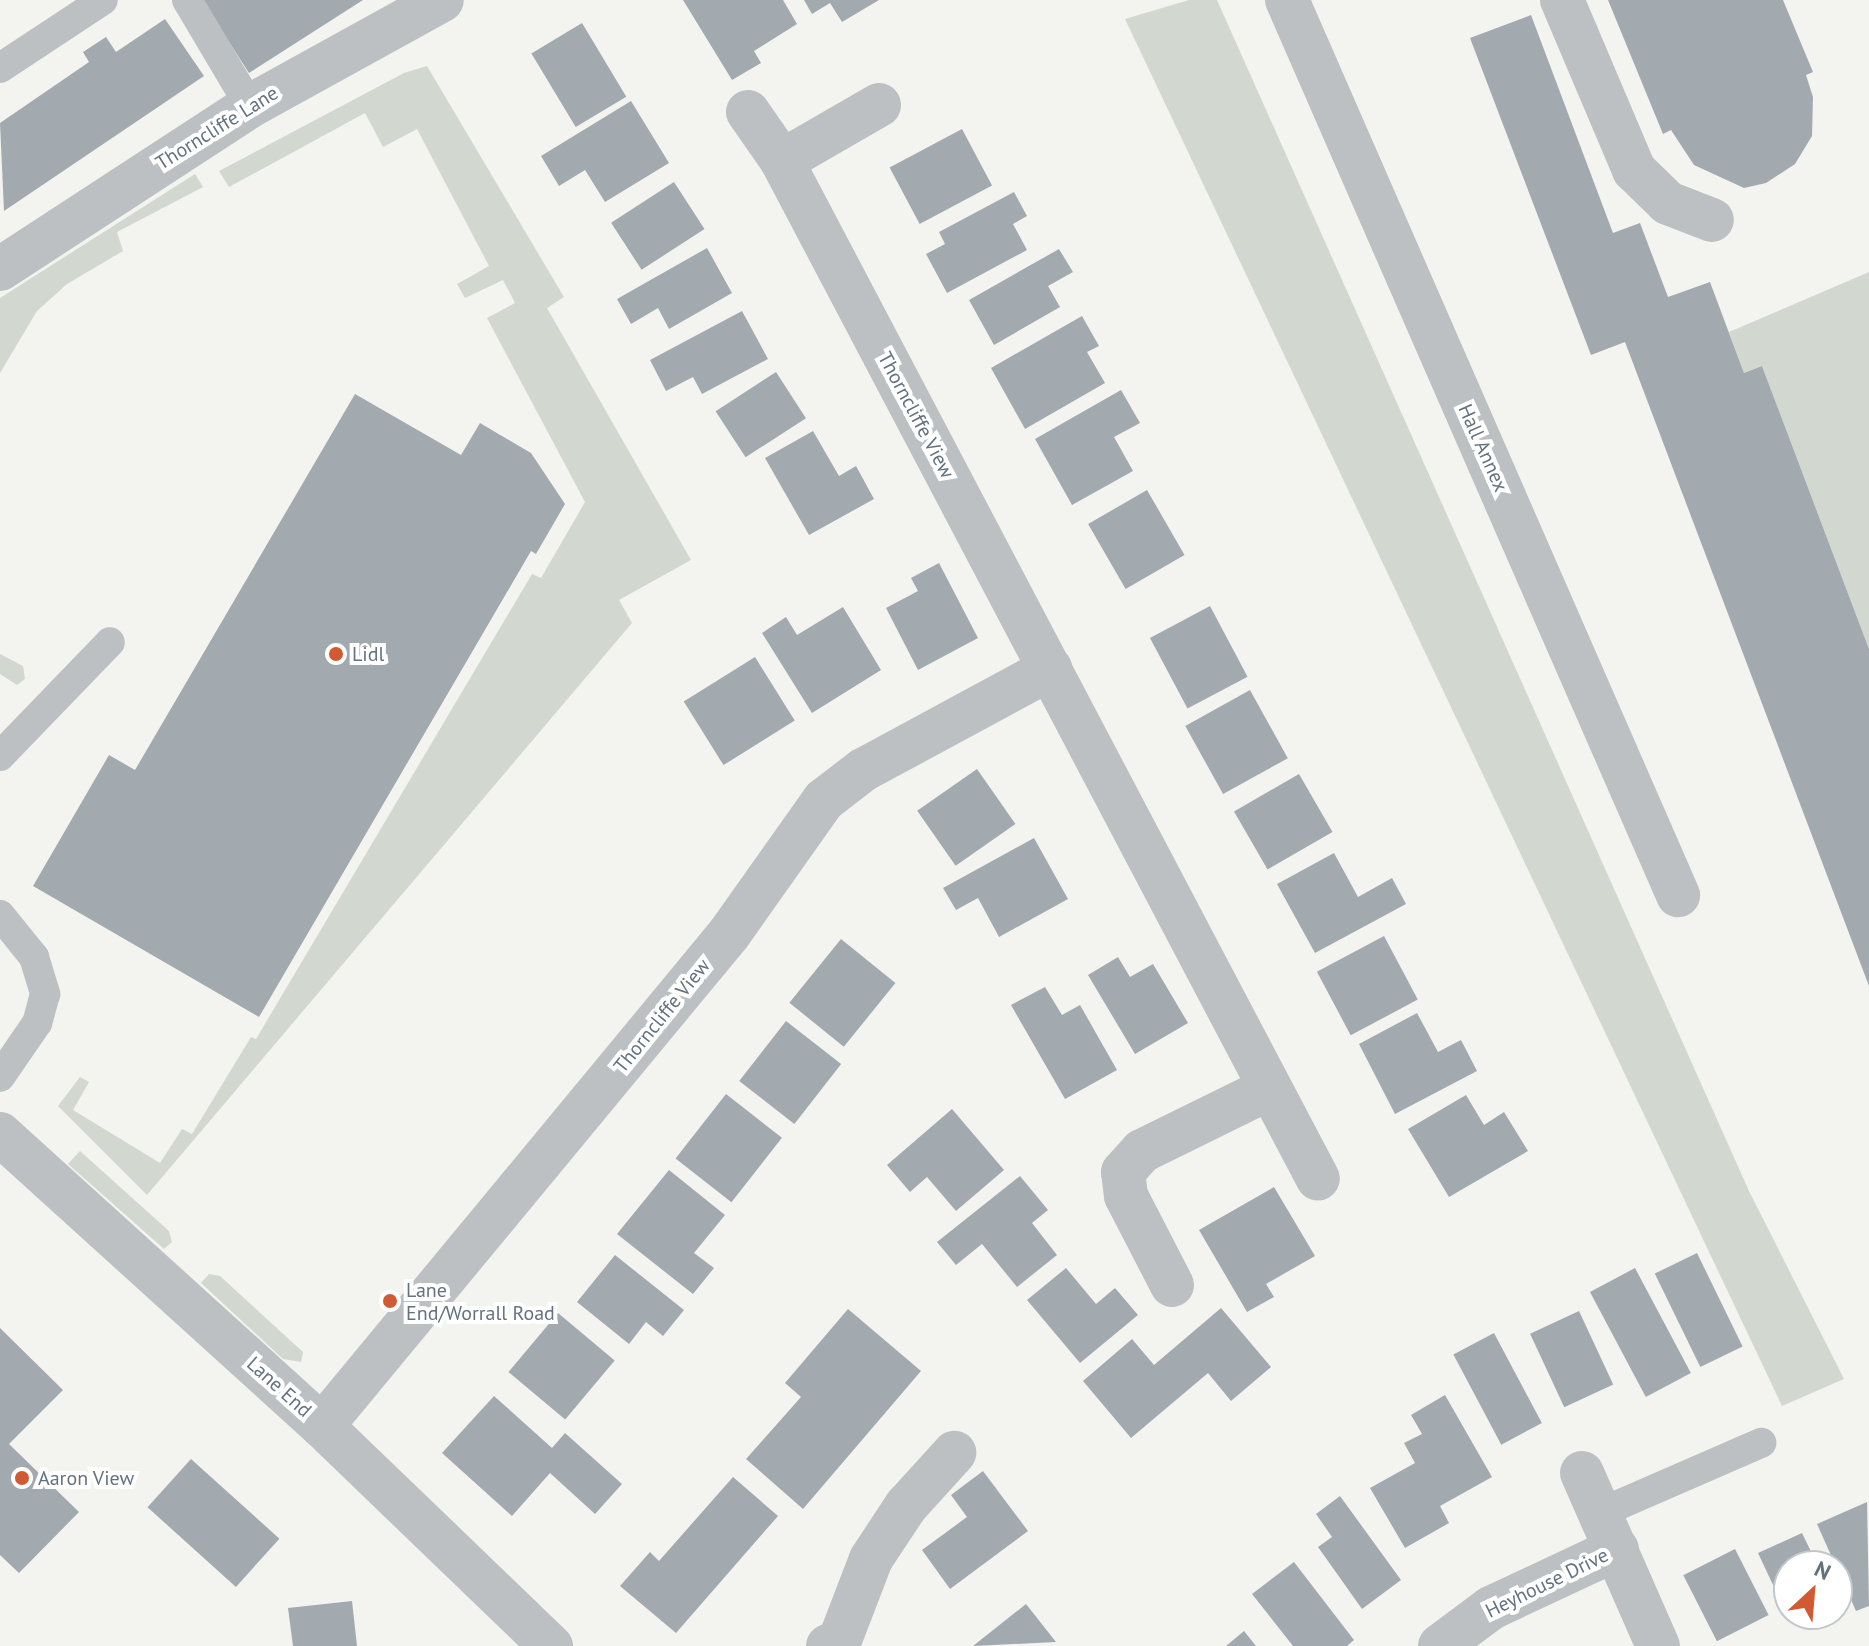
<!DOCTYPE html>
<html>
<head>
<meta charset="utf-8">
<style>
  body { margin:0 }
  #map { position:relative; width:1869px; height:1646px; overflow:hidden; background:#f3f3ef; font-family:"PT Sans",sans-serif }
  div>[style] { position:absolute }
  .green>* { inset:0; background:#d2d8cf }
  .building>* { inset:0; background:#a3aaaf; transform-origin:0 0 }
  .service>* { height:30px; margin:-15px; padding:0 15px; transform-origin:15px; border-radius:15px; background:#bcc0c3 }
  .minor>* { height:44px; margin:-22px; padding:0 22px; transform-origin:22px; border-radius:22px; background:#bcc0c3 }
  .tertiary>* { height:44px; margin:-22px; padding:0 22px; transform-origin:22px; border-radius:22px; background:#bcc0c3 }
  .dots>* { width:22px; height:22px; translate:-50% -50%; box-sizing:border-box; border:4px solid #fff; border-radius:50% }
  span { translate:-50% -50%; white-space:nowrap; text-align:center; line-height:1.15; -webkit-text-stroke:8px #fff; paint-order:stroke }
  .street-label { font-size:20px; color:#65727e }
  .poi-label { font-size:20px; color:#65727e }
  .left { translate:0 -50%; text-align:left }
  .north { position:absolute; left:1773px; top:1550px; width:80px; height:80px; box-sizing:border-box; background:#fff; border:2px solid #c1c7cb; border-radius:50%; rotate:26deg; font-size:22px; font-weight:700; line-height:32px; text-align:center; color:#65727e }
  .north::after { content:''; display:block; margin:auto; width:28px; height:36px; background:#d15a32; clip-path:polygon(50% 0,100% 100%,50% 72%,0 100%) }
</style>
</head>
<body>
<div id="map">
  <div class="green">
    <div style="clip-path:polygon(1189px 0,1217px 0,1749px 1191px,1844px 1379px,1782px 1406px,1125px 19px)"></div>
    <div style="clip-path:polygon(427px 66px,564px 297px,547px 308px,691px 560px,619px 600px,632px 623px,147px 1195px,58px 1106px,80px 1077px,89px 1082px,73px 1110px,160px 1163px,182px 1129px,192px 1134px,251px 1037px,256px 1039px,532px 574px,541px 578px,585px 502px,487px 318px,515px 303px,503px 280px,465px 298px,457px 284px,489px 266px,417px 129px,383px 147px,365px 113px,229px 187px,219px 171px,404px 73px)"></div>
    <div style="clip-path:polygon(195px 174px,203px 187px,117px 232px,123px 251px,67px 284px,37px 311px,0 373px,0 298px)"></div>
    <div style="clip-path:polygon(1869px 272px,1869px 649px,1762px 366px,1744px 373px,1729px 332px)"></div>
    <div style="clip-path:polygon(0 654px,23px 666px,25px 679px,17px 685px,0 674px)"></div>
    <div style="clip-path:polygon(80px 1151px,169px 1231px,172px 1242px,164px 1249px,68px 1164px)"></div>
    <div style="clip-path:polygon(209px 1274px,220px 1276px,303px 1352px,301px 1362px,283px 1359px,201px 1283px)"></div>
  </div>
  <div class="building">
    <div style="clip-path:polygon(202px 0,363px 0,249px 73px)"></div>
    <div style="clip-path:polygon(683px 0,783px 0,797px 24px,754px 51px,761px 63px,732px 80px)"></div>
    <div style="clip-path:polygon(804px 0,879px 0,842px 22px,830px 3px,812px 14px)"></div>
    <div style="clip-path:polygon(1608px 0,1783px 0,1813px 72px,1806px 75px,1813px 97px,1812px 136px,1795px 164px,1766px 183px,1744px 188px,1694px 165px,1671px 130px,1663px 134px)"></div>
    <div style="clip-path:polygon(1531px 15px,1613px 233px,1640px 223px,1668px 297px,1710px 282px,1744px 373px,1762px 366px,1869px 649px,1869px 986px,1625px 342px,1591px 355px,1470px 38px)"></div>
    <div style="clip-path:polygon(165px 19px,204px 76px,4px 211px,0 123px,89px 62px,83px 52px,106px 37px,116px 52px)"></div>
    <div style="left:582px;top:23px;width:86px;height:59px;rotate:59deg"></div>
    <div style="clip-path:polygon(631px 101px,669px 163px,605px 202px,585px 170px,559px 186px,541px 156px)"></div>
    <div style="left:962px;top:129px;width:64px;height:82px;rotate:62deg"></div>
    <div style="left:674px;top:182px;width:56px;height:75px;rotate:57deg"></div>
    <div style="clip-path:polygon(1014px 192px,1027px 216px,1013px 224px,1027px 250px,947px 293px,926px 254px,945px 244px,939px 232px)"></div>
    <div style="clip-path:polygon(707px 248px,732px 293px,669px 329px,658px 308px,631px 324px,617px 299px)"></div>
    <div style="clip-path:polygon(1059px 249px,1073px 272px,1048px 286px,1060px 307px,994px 345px,969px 300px)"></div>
    <div style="clip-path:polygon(742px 311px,768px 359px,702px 394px,693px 377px,666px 391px,650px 360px)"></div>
    <div style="clip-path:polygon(1082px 316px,1099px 346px,1087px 352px,1105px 383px,1025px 429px,991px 368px)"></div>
    <div style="left:776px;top:372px;width:55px;height:72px;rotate:57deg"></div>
    <div style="clip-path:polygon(1121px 390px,1140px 423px,1114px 437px,1133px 471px,1072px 505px,1035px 439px)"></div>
    <div style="clip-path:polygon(355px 394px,461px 455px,480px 423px,531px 453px,565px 504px,536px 554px,531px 551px,259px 1017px,33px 886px,109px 755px,135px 770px)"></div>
    <div style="clip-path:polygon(813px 431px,839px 476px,856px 466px,874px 499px,809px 535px,765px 458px)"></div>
    <div style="left:1147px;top:490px;width:75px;height:68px;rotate:60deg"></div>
    <div style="clip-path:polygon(939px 563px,978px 638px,918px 670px,886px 608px,918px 591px,911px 578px)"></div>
    <div style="left:1210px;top:606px;width:80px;height:68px;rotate:62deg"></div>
    <div style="clip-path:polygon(843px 607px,881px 670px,812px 713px,762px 633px,786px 617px,797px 635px)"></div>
    <div style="left:755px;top:657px;width:75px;height:84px;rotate:58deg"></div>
    <div style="left:1250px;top:690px;width:78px;height:74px;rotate:61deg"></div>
    <div style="left:977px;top:769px;width:67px;height:73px;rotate:55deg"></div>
    <div style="left:1299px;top:774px;width:67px;height:75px;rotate:60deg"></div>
    <div style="clip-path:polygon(1034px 838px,1068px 899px,999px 937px,978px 898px,956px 910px,943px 888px)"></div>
    <div style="clip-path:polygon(1334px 853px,1358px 897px,1392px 878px,1406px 904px,1315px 953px,1277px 884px)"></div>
    <div style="left:1384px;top:936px;width:72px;height:76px;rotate:62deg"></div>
    <div style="left:841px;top:939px;width:70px;height:82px;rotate:39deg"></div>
    <div style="clip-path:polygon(1118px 957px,1130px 977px,1153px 964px,1188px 1023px,1135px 1054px,1088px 975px)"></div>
    <div style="clip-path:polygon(1045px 987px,1062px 1015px,1080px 1005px,1117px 1070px,1065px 1099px,1011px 1005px)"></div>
    <div style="clip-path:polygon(1417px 1013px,1438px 1052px,1461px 1040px,1477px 1071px,1395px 1114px,1359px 1044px)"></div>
    <div style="left:786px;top:1021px;width:70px;height:76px;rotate:38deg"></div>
    <div style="left:726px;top:1094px;width:71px;height:82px;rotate:38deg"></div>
    <div style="clip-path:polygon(1466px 1095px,1484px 1125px,1504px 1112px,1528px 1151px,1449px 1197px,1408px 1129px)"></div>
    <div style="clip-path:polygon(952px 1109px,1004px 1170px,956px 1211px,927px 1177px,910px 1192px,887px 1165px)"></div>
    <div style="clip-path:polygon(669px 1170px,725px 1215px,694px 1253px,714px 1268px,693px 1294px,617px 1234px)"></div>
    <div style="clip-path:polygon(1020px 1176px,1048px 1210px,1032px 1223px,1057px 1255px,1017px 1287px,982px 1244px,956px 1265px,937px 1242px)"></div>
    <div style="clip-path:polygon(1274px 1187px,1315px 1256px,1266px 1284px,1274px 1297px,1247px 1312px,1199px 1230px)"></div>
    <div style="left:1697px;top:1253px;width:104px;height:47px;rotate:64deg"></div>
    <div style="clip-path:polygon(615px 1255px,684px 1310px,663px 1336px,646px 1322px,629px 1344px,577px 1302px)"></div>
    <div style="clip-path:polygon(1066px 1268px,1096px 1304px,1115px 1288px,1138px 1315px,1080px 1363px,1027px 1300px)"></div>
    <div style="left:1635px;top:1268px;width:119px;height:51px;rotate:62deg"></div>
    <div style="clip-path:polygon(1221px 1308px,1271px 1367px,1231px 1401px,1208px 1373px,1131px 1438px,1083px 1381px,1132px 1339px,1154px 1365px)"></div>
    <div style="clip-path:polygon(848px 1309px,921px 1371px,803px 1509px,746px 1459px,801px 1397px,785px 1383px)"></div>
    <div style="left:1579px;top:1311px;width:81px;height:54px;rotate:65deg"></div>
    <div style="left:558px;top:1313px;width:74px;height:77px;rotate:40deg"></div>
    <div style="clip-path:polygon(0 1328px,63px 1390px,9px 1444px,79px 1512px,19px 1573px,0 1555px)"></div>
    <div style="left:1494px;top:1333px;width:102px;height:46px;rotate:62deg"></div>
    <div style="clip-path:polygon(1445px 1395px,1492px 1477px,1440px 1506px,1449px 1523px,1405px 1548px,1370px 1488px,1415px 1463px,1404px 1443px,1422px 1434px,1411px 1415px)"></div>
    <div style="clip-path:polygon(494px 1396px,552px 1448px,565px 1433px,622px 1484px,595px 1514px,550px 1473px,512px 1516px,442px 1453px)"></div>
    <div style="left:191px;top:1459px;width:119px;height:65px;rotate:42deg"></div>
    <div style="clip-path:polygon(983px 1471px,1028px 1531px,950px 1589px,922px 1550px,967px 1517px,951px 1495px)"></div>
    <div style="clip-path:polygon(733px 1477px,778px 1516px,676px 1633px,620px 1586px,650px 1552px,659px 1561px)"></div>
    <div style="clip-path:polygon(1340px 1496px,1401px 1580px,1362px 1609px,1318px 1547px,1332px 1537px,1316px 1514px)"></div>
    <div style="clip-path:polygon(1867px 1502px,1869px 1606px,1856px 1611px,1817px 1524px)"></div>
    <div style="clip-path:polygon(1802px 1533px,1818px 1566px,1789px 1566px,1789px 1614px,1806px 1614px,1790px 1621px,1758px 1553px)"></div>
    <div style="left:1735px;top:1549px;width:74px;height:58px;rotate:63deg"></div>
    <div style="clip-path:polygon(1294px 1562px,1354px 1640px,1347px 1646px,1293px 1646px,1252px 1594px)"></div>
    <div style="clip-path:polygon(352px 1601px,357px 1646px,293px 1646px,288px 1608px)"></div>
    <div style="clip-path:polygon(1026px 1604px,1056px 1642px,973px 1646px)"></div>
    <div style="clip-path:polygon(1244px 1631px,1256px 1646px,1226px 1646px)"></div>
  </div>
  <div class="service">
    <div style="left:187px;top:0;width:123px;rotate:59.3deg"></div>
    <div style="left:0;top:68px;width:123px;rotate:-33.4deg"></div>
    <div style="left:0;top:756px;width:158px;rotate:-46deg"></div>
    <div style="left:0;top:915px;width:54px;rotate:51deg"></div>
    <div style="left:34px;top:957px;width:39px;rotate:73deg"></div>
    <div style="left:45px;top:994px;width:30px;rotate:105deg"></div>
    <div style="left:37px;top:1023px;width:65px;rotate:124.4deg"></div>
    <div style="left:1600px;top:1513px;width:176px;rotate:-23.5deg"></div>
  </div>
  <div class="minor">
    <div style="left:1287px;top:0;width:977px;rotate:66.4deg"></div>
    <div style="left:1562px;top:0;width:185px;rotate:67deg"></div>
    <div style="left:1634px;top:170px;width:47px;rotate:44.1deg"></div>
    <div style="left:1668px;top:203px;width:47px;rotate:21.1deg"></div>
    <div style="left:748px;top:112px;width:60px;rotate:55.2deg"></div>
    <div style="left:782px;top:161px;width:1150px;rotate:62.23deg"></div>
    <div style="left:782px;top:161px;width:112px;rotate:-30deg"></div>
    <div style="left:0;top:269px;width:298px;rotate:-33.1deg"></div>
    <div style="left:250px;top:106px;width:219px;rotate:-28.9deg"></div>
    <div style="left:1172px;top:1285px;width:100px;rotate:-117.3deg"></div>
    <div style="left:1126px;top:1196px;width:24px;rotate:-97deg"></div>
    <div style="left:1123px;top:1172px;width:28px;rotate:-48deg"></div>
    <div style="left:1142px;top:1151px;width:140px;rotate:-26.2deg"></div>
    <div style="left:322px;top:1426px;width:639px;rotate:-50.4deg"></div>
    <div style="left:729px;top:934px;width:164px;rotate:-54.7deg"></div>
    <div style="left:824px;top:800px;width:49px;rotate:-37.6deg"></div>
    <div style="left:863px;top:770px;width:213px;rotate:-28.4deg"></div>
    <div style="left:1582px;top:1473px;width:189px;rotate:66.3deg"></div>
    <div style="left:828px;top:1646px;width:10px;rotate:-6deg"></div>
    <div style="left:838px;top:1645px;width:92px;rotate:-69deg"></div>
    <div style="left:871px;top:1559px;width:64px;rotate:-56.6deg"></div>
    <div style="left:906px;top:1506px;width:72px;rotate:-47.8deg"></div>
    <div style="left:1440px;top:1646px;width:64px;rotate:-36.7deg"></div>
    <div style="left:1491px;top:1608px;width:139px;rotate:-25.1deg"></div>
  </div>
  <div class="tertiary">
    <div style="left:0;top:1134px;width:435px;rotate:42.2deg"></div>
    <div style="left:322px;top:1426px;width:318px;rotate:43.9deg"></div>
  </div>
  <div class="dots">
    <div style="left:336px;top:654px;background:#d15a32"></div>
    <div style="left:390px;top:1301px;background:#d15a32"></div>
    <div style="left:22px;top:1478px;background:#d15a32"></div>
  </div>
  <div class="street-label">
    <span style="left:217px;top:128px;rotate:-32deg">Thorncliffe Lane</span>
    <span style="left:916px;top:415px;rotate:62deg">Thorncliffe View</span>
    <span style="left:1483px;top:448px;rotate:66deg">Hall Annex</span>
    <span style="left:662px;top:1016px;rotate:-51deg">Thorncliffe View</span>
    <span style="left:279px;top:1387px;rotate:42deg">Lane End</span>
    <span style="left:1547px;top:1583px;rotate:-26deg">Heyhouse Drive</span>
  </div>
  <div class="poi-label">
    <span class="left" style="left:352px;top:654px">Lidl</span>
    <span class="left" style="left:406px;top:1302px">Lane<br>End/Worrall Road</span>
    <span class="left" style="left:38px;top:1478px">Aaron View</span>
  </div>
  <div class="north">N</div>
</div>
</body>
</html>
